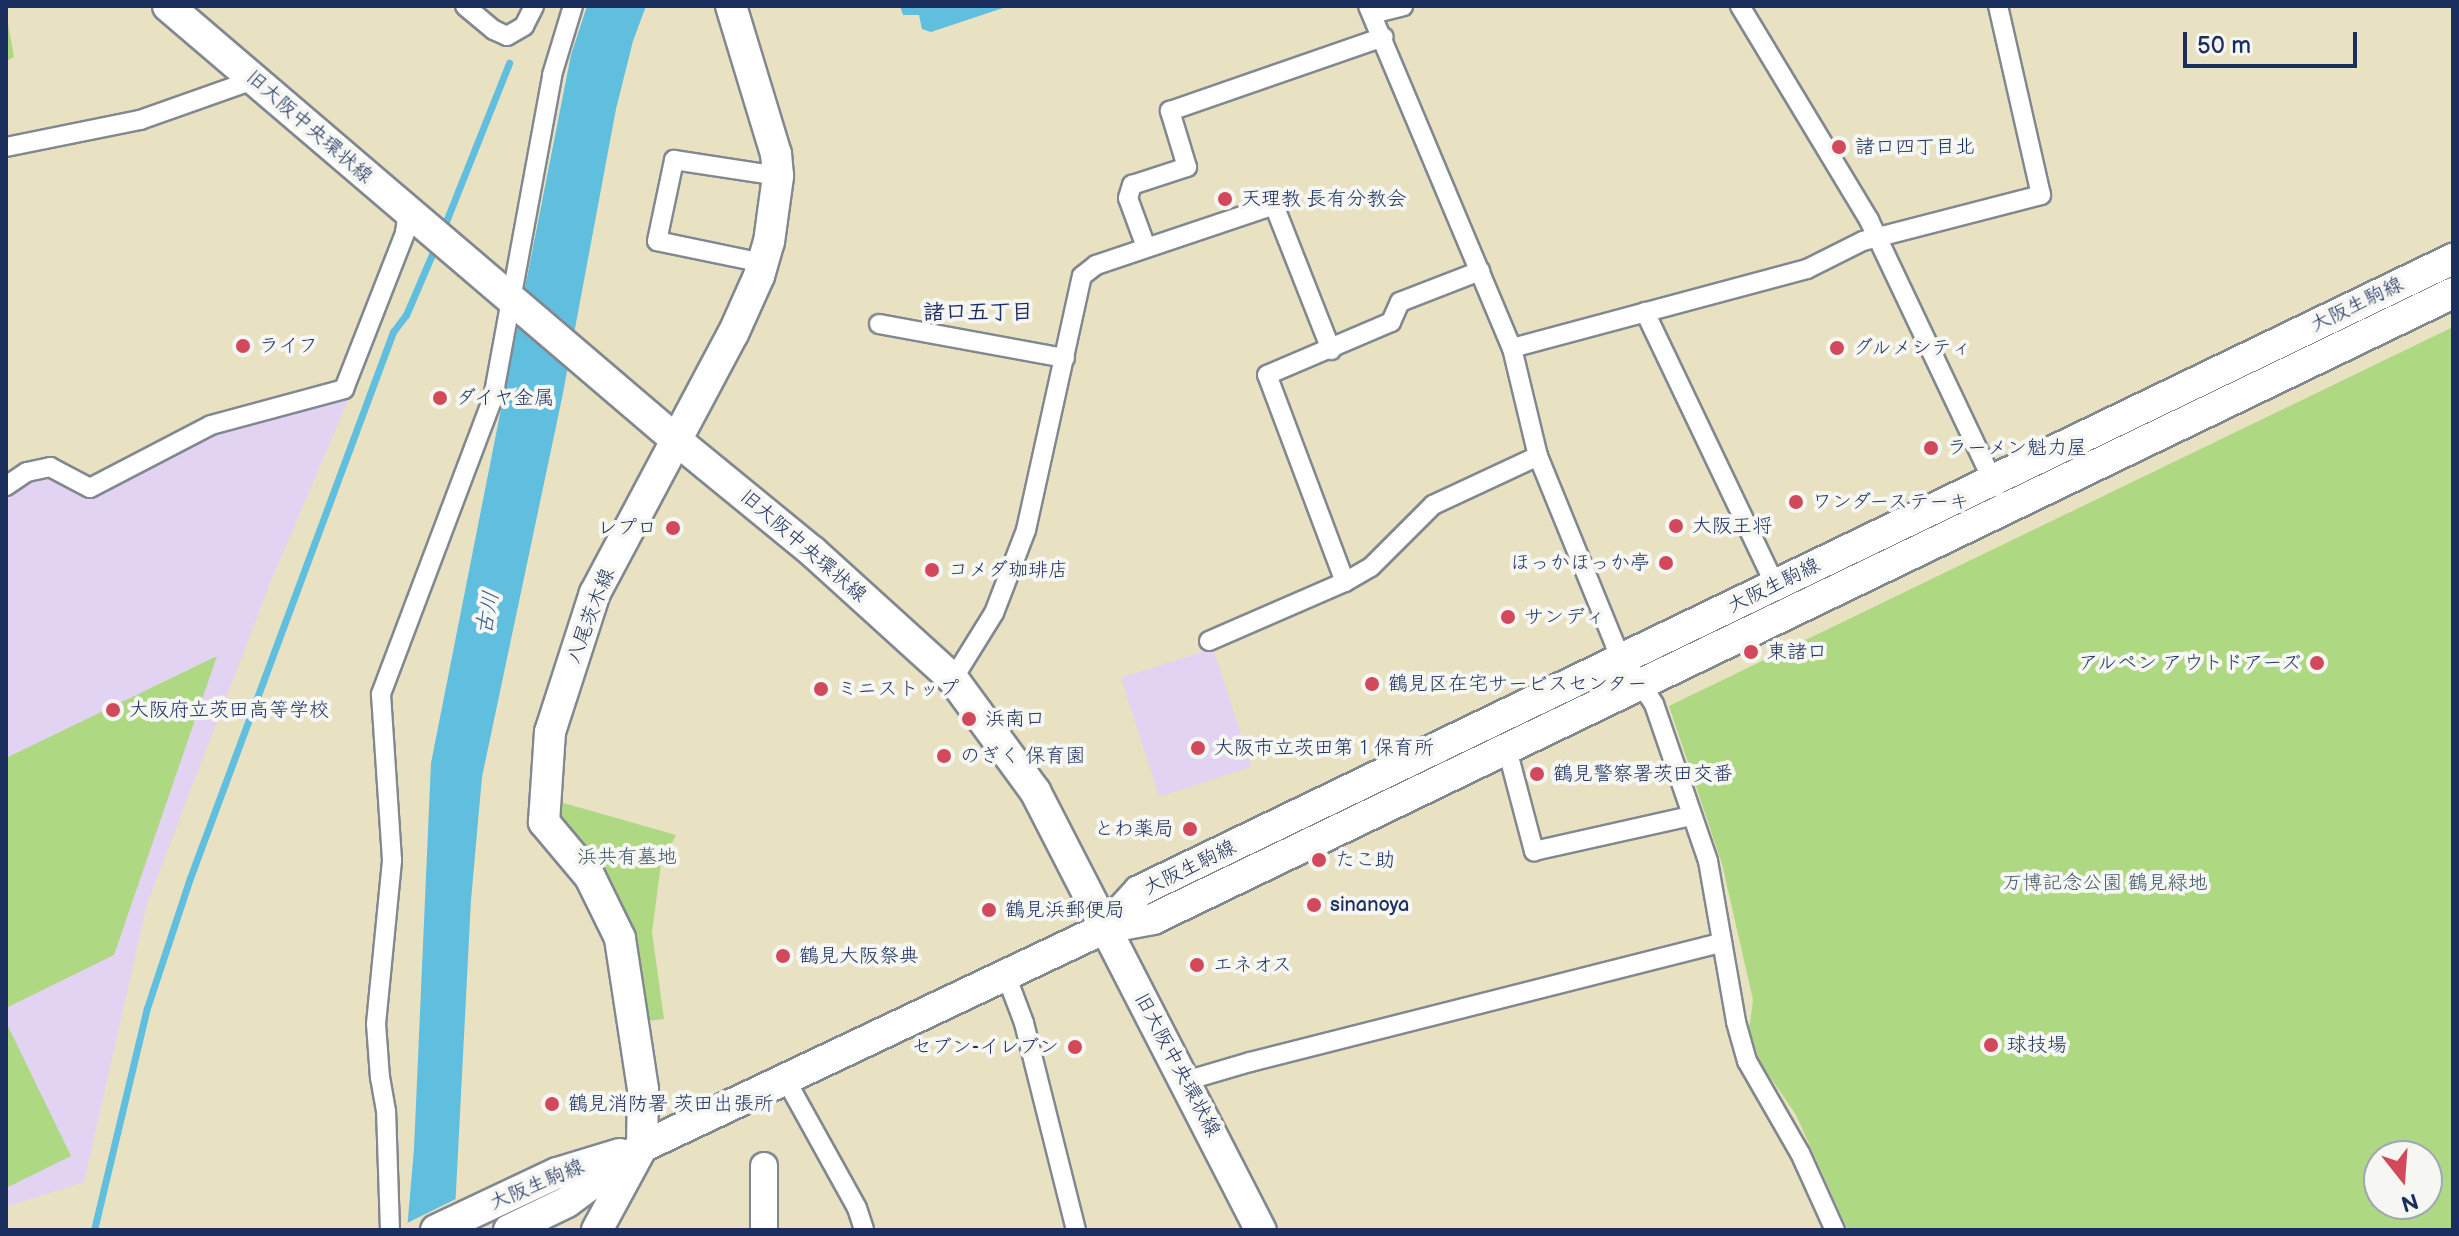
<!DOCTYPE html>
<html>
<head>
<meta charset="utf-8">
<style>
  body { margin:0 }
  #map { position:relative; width:2459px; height:1236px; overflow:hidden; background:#e9e2c2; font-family:"Balsamiq Sans","Klee One",sans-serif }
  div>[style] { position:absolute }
  .built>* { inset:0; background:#e3d3f2; transform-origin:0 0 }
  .green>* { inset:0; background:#afd883 }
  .water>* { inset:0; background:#60bede }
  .pier>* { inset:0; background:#e9e2c2 }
  .stream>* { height:7px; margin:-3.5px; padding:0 3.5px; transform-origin:3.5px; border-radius:3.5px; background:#60bede }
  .roads { filter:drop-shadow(2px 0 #828890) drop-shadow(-2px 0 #828890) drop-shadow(0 2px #828890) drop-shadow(0 -2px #828890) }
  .street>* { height:18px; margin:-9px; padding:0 9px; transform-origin:9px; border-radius:9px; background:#fff }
  .secondary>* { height:26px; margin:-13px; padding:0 13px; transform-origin:13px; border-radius:13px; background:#fff }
  .primary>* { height:30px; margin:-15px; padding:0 15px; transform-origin:15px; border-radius:15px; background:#fff }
  .dots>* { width:22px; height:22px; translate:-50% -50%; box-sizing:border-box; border:4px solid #f6f6f2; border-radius:50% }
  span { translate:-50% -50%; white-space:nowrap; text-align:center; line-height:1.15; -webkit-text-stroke:8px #f6f6f2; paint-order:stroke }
  .street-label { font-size:20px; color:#1b2f5e }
  .poi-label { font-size:20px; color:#1b2f5e }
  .left { translate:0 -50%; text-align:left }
  .right { translate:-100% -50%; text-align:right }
  .park-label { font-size:20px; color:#405967 }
  .neighbourhood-label { font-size:22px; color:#1b2f5e; font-weight:700 }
  .water-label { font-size:22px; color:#305a84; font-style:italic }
  .frame { position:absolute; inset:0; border:8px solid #1b2f5e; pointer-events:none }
  .north { position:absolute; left:2363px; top:1140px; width:80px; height:80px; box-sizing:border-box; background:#f6f6f2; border:2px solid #9ea6b7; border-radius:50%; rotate:163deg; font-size:22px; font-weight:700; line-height:32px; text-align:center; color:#1b2f5e }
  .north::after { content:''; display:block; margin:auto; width:28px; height:36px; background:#d1495b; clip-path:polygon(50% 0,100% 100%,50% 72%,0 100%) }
  .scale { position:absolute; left:2183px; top:32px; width:174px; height:36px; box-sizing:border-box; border:4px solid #1b2f5e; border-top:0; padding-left:10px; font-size:24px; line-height:28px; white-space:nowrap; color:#1b2f5e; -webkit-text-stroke:6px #f6f6f2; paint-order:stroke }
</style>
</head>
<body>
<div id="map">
  <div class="built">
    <div style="clip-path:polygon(350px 396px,271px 581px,147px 904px,84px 1182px,6px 1207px,6px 498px,26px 484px,51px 475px,89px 497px,214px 433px)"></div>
    <div style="left:1213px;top:648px;width:125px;height:97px;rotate:72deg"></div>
  </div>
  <div class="green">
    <div style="clip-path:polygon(6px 12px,14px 57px,6px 61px)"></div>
    <div style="clip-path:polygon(evenodd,2453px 327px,2453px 1230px,1848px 1230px,1796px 1115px,1760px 1062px,1749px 1029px,1753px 1000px,1722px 864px,1669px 706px,2453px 327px,2427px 1156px,2427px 1204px,2379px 1204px,2379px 1156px,2427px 1156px)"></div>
    <div style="clip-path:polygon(217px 656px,114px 955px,6px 1008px,6px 758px)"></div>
    <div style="clip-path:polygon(553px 800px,676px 835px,661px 864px,652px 932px,664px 1019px,647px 1021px,557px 824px)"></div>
    <div style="clip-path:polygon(6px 1022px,71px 1156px,6px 1188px)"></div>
  </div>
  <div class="water">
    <div style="clip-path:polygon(587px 6px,646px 6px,633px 41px,616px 109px,562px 398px,482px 777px,471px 900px,454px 1230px,407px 1230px,414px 1149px,431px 763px,571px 55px)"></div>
    <div style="clip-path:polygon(900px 6px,1009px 6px,931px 32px,922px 29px,919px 15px,903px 15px)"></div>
  </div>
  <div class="pier">
    <div style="clip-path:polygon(460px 1197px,458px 1230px,404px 1230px,405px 1224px)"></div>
  </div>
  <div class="stream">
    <div style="left:443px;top:229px;width:179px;rotate:-68.3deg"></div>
    <div style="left:94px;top:1230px;width:228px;rotate:-76.6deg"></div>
    <div style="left:147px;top:1008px;width:137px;rotate:-71.7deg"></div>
    <div style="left:190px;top:878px;width:583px;rotate:-69.61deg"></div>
    <div style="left:393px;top:332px;width:21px;rotate:-53deg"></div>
    <div style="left:406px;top:315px;width:76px;rotate:-66.8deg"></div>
  </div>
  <div class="roads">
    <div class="street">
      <div style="left:465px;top:6px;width:38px;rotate:40deg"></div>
      <div style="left:494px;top:30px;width:14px;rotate:25deg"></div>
      <div style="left:507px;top:36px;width:20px;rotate:-30deg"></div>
      <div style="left:524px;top:26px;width:22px;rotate:-63deg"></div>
      <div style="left:1368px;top:6px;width:371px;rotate:67.2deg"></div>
      <div style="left:1512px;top:348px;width:111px;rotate:76.5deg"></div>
      <div style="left:1538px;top:456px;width:204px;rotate:67.8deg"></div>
      <div style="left:1615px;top:645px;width:71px;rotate:56.5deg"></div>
      <div style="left:1654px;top:704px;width:166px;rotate:71deg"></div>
      <div style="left:1708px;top:861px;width:163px;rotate:80.1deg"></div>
      <div style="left:1736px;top:1022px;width:41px;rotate:74.2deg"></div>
      <div style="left:1747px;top:1061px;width:106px;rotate:60.1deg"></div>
      <div style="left:1800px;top:1153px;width:85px;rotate:65.6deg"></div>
      <div style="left:1740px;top:6px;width:250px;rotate:58.9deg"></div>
      <div style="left:1869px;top:220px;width:296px;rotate:64.6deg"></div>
      <div style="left:1372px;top:14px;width:32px;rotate:-14deg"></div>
      <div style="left:6px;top:147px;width:137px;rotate:-11.4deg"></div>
      <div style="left:140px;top:120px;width:120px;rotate:-19.5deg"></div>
      <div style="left:1146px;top:247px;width:52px;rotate:-110.2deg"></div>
      <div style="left:1128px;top:198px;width:14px;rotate:-73deg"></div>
      <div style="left:1132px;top:185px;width:58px;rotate:-18.1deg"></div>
      <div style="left:1187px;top:167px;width:59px;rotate:-106.9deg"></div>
      <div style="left:1170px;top:111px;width:226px;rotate:-19.1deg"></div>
      <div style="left:763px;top:263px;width:108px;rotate:-168.3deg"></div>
      <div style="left:657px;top:241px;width:83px;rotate:-78.1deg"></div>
      <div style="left:674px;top:160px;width:105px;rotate:8.7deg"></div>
      <div style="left:1645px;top:312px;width:302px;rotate:64.5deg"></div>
      <div style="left:879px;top:324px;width:189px;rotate:10.4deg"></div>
      <div style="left:1512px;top:348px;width:305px;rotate:-15deg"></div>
      <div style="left:1807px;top:269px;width:63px;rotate:-26.6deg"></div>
      <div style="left:1863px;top:241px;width:184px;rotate:-14.5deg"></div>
      <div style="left:2041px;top:195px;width:194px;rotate:-102.8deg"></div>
      <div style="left:6px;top:486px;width:25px;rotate:-34deg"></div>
      <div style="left:27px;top:472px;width:24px;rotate:-12deg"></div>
      <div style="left:50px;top:467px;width:45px;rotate:27.7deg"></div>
      <div style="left:90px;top:488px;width:136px;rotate:-27.5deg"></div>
      <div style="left:211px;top:425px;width:138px;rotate:-15.1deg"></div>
      <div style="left:344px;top:389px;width:168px;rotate:-68.6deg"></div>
      <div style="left:405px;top:233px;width:23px;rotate:-83deg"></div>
      <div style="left:1345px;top:582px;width:221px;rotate:-110.6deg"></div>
      <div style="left:1267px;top:375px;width:135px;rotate:-23.1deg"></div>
      <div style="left:1391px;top:322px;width:22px;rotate:-66deg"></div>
      <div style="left:1400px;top:302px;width:86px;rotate:-21.2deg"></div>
      <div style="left:1209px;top:641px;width:148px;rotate:-23.5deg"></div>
      <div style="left:1345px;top:582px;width:30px;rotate:-30deg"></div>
      <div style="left:1371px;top:567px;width:88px;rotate:-45deg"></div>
      <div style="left:1433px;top:505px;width:116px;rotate:-25deg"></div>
      <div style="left:953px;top:679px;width:78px;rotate:-58.2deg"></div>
      <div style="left:994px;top:613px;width:89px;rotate:-68.9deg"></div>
      <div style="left:1026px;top:530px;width:260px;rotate:-77.6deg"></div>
      <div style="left:1082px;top:276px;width:18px;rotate:-38deg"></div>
      <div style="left:1096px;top:265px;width:188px;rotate:-18.6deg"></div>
      <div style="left:1274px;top:205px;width:156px;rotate:68.5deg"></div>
      <div style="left:1507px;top:749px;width:106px;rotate:75.2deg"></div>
      <div style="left:1534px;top:851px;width:161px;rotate:-12.6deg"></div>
      <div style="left:1006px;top:975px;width:51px;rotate:69.4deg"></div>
      <div style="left:1024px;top:1023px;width:213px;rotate:75.9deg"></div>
      <div style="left:786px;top:1080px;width:146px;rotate:61deg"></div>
      <div style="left:857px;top:1208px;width:23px;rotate:72deg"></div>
      <div style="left:1185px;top:1081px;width:68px;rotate:-16.3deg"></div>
      <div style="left:1250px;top:1062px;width:487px;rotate:-14.2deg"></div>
      <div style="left:390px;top:1230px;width:119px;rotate:-91.9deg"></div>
      <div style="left:386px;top:1111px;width:34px;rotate:-100deg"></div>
      <div style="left:380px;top:1078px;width:54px;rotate:-94.2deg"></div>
      <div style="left:376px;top:1024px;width:165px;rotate:-84.4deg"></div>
      <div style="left:392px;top:860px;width:166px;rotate:-93.8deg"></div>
      <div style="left:381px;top:694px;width:316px;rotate:-69.3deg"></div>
      <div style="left:493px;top:398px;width:328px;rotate:-79.6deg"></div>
      <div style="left:552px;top:75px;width:72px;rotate:-73.1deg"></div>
    </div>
    <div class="secondary">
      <div style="left:764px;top:1166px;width:64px;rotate:90deg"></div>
    </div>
    <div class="primary">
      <div style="left:168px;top:6px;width:667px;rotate:40.5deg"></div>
      <div style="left:675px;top:439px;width:178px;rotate:39.3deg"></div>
      <div style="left:813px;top:552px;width:189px;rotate:42.2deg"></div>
      <div style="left:953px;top:679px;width:139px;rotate:53.8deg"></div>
      <div style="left:1035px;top:791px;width:494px;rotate:62.8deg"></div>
      <div style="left:1105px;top:928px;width:50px;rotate:-47.4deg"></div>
      <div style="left:1139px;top:891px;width:1458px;rotate:-25.69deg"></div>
      <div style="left:436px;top:1230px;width:134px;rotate:-25.2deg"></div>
      <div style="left:557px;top:1173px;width:66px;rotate:-16.8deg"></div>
      <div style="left:509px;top:1230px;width:64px;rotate:-25.8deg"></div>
      <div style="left:567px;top:1202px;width:93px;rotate:-36.3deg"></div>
      <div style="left:642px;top:1147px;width:512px;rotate:-25.31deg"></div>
      <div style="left:1105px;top:928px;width:49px;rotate:-10.6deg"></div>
      <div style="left:1153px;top:919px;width:1443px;rotate:-25.71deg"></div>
      <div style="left:597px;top:1230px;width:94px;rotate:-61.5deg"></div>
      <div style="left:642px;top:1147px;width:58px;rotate:-89deg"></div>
      <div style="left:643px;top:1089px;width:153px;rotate:-98.7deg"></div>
      <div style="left:620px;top:938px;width:68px;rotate:-116.2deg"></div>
      <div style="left:590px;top:877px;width:72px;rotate:-129.9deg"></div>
      <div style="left:544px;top:822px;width:90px;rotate:-86.2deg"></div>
      <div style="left:550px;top:732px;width:146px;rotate:-72.1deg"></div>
      <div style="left:595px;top:593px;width:293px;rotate:-62deg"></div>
      <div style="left:733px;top:334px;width:64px;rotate:-65.9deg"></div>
      <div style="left:759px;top:276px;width:35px;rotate:-74deg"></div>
      <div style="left:769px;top:242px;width:67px;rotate:-82.2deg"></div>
      <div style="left:778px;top:176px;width:22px;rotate:-95deg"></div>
      <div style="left:776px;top:154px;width:155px;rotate:-106.9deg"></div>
    </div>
  </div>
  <div class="dots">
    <div style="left:1839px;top:147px;background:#d1495b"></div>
    <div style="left:1225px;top:199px;background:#d1495b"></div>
    <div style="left:243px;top:346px;background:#d1495b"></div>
    <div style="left:1837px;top:348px;background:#d1495b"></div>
    <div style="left:440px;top:398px;background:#d1495b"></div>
    <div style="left:1931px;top:448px;background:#d1495b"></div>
    <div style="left:1796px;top:502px;background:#d1495b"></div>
    <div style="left:1676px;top:526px;background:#d1495b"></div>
    <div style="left:673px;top:528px;background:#d1495b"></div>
    <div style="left:1666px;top:563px;background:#d1495b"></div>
    <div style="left:932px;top:570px;background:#d1495b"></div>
    <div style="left:1508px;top:617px;background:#d1495b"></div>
    <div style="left:1751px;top:652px;background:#d1495b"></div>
    <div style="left:2317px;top:663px;background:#d1495b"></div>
    <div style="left:1372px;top:684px;background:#d1495b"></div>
    <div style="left:821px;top:689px;background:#d1495b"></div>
    <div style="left:113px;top:710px;background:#d1495b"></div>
    <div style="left:969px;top:719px;background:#d1495b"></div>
    <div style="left:1198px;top:748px;background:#d1495b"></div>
    <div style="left:944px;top:756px;background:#d1495b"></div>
    <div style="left:1537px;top:774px;background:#d1495b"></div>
    <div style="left:1190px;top:829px;background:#d1495b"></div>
    <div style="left:1319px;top:860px;background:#d1495b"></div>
    <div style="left:1314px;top:905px;background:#d1495b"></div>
    <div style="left:989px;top:910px;background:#d1495b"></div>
    <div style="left:783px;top:956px;background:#d1495b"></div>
    <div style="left:1197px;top:965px;background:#d1495b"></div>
    <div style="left:1991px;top:1045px;background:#d1495b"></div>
    <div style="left:1075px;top:1047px;background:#d1495b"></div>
    <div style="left:552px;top:1104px;background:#d1495b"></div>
  </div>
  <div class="street-label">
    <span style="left:309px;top:127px;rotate:41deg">旧大阪中央環状線</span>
    <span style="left:2357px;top:305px;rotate:-26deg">大阪生駒線</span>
    <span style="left:803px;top:546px;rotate:41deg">旧大阪中央環状線</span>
    <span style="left:1774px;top:586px;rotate:-26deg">大阪生駒線</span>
    <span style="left:591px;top:616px;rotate:-69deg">八尾茨木線</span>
    <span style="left:1190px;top:868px;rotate:-26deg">大阪生駒線</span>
    <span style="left:1177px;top:1065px;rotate:62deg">旧大阪中央環状線</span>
    <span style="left:537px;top:1185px;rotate:-23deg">大阪生駒線</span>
  </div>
  <div class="poi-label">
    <span class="left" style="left:1855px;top:147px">諸口四丁目北</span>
    <span class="left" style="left:1241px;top:199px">天理教 長有分教会</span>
    <span class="left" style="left:259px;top:346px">ライフ</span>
    <span class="left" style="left:1853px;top:348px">グルメシティ</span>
    <span class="left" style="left:456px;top:398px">ダイヤ金属</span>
    <span class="left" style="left:1947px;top:448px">ラーメン魁力屋</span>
    <span class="left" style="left:1812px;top:502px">ワンダーステーキ</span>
    <span class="left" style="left:1692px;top:526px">大阪王将</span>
    <span class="right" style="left:657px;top:528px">レプロ</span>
    <span class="right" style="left:1650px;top:563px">ほっかほっか亭</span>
    <span class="left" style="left:948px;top:570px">コメダ珈琲店</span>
    <span class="left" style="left:1524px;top:617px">サンディ</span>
    <span class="left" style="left:1767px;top:652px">東諸口</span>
    <span class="right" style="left:2301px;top:663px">アルペン アウトドアーズ</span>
    <span class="left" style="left:1388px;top:684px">鶴見区在宅サービスセンター</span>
    <span class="left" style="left:837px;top:689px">ミニストップ</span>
    <span class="left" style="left:129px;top:710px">大阪府立茨田高等学校</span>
    <span class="left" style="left:985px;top:719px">浜南口</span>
    <span class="left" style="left:1214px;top:748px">大阪市立茨田第１保育所</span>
    <span class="left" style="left:960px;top:756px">のぎく 保育園</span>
    <span class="left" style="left:1553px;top:774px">鶴見警察署茨田交番</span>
    <span class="right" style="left:1174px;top:829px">とわ薬局</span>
    <span class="left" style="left:1335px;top:860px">たこ助</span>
    <span class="left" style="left:1330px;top:905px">sinanoya</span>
    <span class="left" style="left:1005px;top:910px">鶴見浜郵便局</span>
    <span class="left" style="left:799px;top:956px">鶴見大阪祭典</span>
    <span class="left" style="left:1213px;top:965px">エネオス</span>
    <span class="left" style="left:2007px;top:1045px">球技場</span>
    <span class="right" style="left:1059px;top:1047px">セブン-イレブン</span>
    <span class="left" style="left:568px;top:1104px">鶴見消防署 茨田出張所</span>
  </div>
  <div class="park-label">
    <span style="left:627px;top:857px">浜共有墓地</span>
    <span style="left:2105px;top:883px">万博記念公園 鶴見緑地</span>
  </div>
  <div class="neighbourhood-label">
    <span style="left:978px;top:313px">諸口五丁目</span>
  </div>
  <div class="water-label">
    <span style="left:488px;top:613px;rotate:-79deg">古川</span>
  </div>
  <div class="frame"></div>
  <div class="north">N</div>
  <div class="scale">50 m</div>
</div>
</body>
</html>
